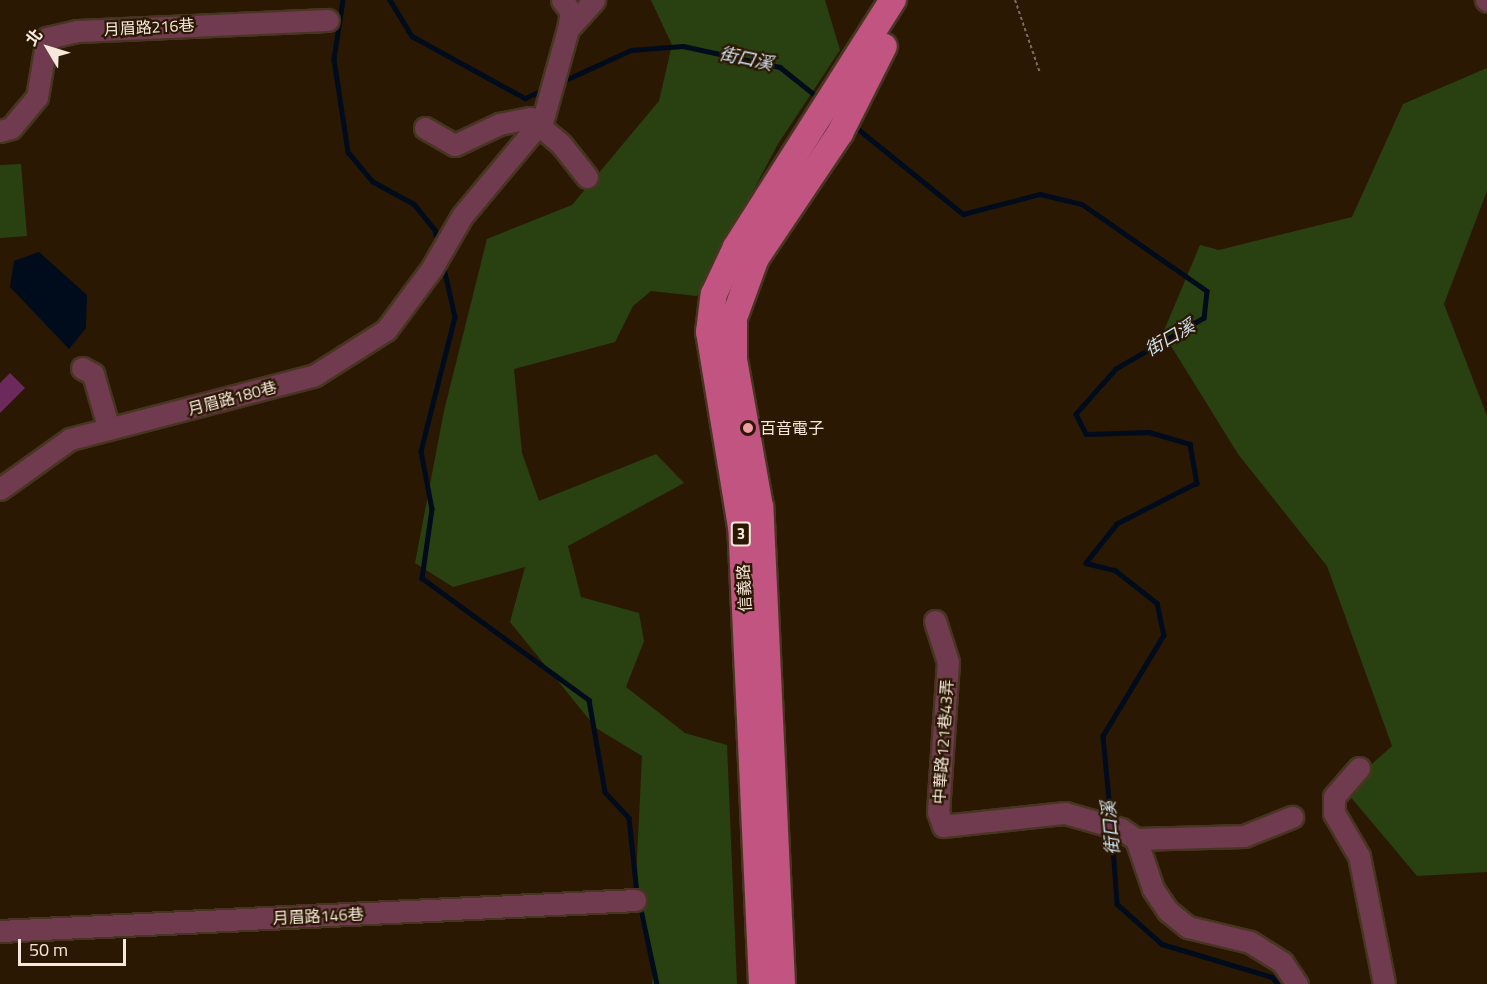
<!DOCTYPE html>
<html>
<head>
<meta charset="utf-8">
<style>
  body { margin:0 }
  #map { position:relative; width:1487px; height:984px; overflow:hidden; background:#2b1803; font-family:"Titillium Web","Noto Sans TC",sans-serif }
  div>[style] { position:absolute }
  .green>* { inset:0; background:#294111 }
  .water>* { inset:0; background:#000b1c }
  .stream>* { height:4.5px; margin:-2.25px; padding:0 2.25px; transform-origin:2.25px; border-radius:2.25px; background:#000b1c }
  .building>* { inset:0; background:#6b295c }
  .path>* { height:2px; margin-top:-1px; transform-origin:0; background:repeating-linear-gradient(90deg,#7e6d5c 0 3px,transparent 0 6px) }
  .roads { filter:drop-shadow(2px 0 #473521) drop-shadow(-2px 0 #473521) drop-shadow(0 2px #473521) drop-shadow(0 -2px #473521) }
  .minor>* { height:21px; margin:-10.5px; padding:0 10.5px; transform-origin:10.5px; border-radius:10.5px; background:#703b4f }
  .major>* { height:26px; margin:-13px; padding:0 13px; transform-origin:13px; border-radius:13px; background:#c25482 }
  .dots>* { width:16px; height:16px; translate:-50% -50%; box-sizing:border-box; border:3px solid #2b1803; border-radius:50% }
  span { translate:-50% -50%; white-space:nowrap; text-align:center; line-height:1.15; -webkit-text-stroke:4.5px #2b1803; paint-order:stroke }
  .shield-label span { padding:2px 4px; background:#2b1803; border:2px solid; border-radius:4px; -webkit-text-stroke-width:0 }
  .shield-label { font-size:15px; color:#f6e8dc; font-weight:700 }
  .street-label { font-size:16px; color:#f6e8dc }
  .poi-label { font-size:16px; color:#f6e8dc }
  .left { translate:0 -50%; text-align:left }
  .water-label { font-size:18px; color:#d0e1f1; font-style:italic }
  .north { position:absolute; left:18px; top:18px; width:60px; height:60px; -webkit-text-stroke:4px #2b1803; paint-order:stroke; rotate:308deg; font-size:16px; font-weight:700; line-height:24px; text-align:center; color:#f6e8dc }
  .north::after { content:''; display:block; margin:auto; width:21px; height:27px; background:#f6e8dc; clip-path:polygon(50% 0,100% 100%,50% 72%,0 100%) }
  .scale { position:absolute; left:18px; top:939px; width:108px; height:27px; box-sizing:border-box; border:3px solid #f6e8dc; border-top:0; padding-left:8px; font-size:18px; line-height:21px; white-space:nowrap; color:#f6e8dc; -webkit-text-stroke:4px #2b1803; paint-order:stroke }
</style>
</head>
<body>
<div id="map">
  <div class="green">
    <div style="clip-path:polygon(651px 0,825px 0,840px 50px,778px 144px,697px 296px,651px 291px,633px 306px,615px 342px,514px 369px,522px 453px,539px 501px,656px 454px,684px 483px,568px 546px,581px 597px,639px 613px,644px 641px,626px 687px,685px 733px,727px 745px,737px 984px,652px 984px,654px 967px,635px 900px,642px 756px,596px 728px,510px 622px,525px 567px,453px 587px,415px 563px,444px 411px,487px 239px,572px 205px,659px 101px,672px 45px)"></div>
    <div style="clip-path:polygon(1487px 68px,1487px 191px,1444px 304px,1487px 416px,1487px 872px,1417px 876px,1344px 789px,1392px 746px,1327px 566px,1238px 454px,1163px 333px,1200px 245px,1219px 250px,1352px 217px,1403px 104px)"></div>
    <div style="clip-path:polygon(21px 164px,27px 236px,0 238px,0 165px)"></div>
  </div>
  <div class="water">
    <div style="clip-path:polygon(39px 252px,87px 295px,86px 328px,69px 349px,10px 287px,14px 261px)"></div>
  </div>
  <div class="stream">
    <div style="left:343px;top:0;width:60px;rotate:98.7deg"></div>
    <div style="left:334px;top:59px;width:94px;rotate:81.4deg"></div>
    <div style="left:348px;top:152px;width:38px;rotate:50deg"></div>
    <div style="left:372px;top:181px;width:48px;rotate:28.7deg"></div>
    <div style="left:414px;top:204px;width:33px;rotate:51deg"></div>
    <div style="left:435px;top:230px;width:14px;rotate:78deg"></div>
    <div style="left:390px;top:0;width:42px;rotate:58.6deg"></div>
    <div style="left:412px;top:36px;width:129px;rotate:28.8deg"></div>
    <div style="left:525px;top:98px;width:22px;rotate:-24deg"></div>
    <div style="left:561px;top:82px;width:77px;rotate:-24.6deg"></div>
    <div style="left:631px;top:50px;width:52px;rotate:-4.4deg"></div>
    <div style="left:683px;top:46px;width:99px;rotate:12.2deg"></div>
    <div style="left:780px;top:67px;width:51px;rotate:38.7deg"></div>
    <div style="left:852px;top:124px;width:143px;rotate:39deg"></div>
    <div style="left:963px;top:214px;width:80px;rotate:-14.6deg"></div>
    <div style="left:1040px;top:194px;width:43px;rotate:13.4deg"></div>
    <div style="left:1082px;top:204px;width:152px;rotate:34.8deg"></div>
    <div style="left:1207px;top:291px;width:27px;rotate:96deg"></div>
    <div style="left:1204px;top:318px;width:102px;rotate:149.9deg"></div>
    <div style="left:1116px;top:369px;width:60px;rotate:131.6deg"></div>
    <div style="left:1076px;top:414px;width:22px;rotate:63deg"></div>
    <div style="left:1086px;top:434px;width:63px;rotate:-1.8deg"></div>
    <div style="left:1149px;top:432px;width:43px;rotate:16.3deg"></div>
    <div style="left:1190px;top:444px;width:40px;rotate:80deg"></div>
    <div style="left:1197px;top:483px;width:90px;rotate:152.9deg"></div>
    <div style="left:1117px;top:524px;width:50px;rotate:128.5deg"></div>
    <div style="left:1086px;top:563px;width:30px;rotate:14deg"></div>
    <div style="left:1115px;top:570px;width:53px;rotate:38.2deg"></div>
    <div style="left:1157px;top:603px;width:33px;rotate:78deg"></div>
    <div style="left:1164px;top:635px;width:118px;rotate:121.1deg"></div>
    <div style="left:1103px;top:736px;width:85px;rotate:84.6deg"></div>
    <div style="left:443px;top:264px;width:54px;rotate:77.2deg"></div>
    <div style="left:455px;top:317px;width:138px;rotate:104.2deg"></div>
    <div style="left:421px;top:451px;width:59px;rotate:79.3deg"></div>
    <div style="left:432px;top:509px;width:70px;rotate:98.2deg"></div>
    <div style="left:422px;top:578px;width:207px;rotate:36.1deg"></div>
    <div style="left:589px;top:700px;width:93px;rotate:80.1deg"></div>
    <div style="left:605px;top:792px;width:35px;rotate:47deg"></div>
    <div style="left:629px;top:818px;width:75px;rotate:83.9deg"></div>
    <div style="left:1112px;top:832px;width:72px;rotate:86deg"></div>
    <div style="left:1117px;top:904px;width:60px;rotate:41.6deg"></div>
    <div style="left:1162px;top:944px;width:115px;rotate:16.7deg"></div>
    <div style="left:1272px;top:977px;width:9px;rotate:49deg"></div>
    <div style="left:640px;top:905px;width:81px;rotate:77.9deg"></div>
  </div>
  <div class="building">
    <div style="clip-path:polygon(10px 373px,25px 388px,0 413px,0 383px)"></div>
  </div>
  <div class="path">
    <div style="left:1015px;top:0;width:77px;rotate:71.1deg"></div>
  </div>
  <div class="roads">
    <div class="minor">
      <div style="left:1486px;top:0;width:1px;rotate:45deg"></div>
      <div style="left:568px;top:29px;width:39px;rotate:-48deg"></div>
      <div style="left:425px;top:128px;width:34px;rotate:30deg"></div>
      <div style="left:455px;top:145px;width:49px;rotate:-25.5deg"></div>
      <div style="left:499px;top:124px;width:32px;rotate:-11deg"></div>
      <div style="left:530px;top:118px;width:40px;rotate:40deg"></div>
      <div style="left:561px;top:144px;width:42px;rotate:51.8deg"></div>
      <div style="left:0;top:131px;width:11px;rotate:-15deg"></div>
      <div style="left:11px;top:128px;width:40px;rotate:-50deg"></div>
      <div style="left:37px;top:97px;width:60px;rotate:-80.4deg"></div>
      <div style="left:47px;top:38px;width:31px;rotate:-13deg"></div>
      <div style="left:77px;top:31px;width:251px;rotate:-2.5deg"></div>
      <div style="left:82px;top:368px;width:13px;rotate:29deg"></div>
      <div style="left:93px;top:374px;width:57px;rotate:73.8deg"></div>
      <div style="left:0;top:489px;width:86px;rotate:-35.5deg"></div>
      <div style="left:70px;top:439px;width:253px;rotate:-14.6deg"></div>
      <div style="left:315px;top:375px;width:84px;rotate:-32.4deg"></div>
      <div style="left:386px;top:330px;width:77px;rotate:-53.4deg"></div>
      <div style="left:432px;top:268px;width:60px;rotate:-60deg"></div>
      <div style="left:462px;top:216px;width:126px;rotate:-50.1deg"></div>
      <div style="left:543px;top:119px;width:93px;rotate:-74.5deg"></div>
      <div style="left:568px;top:29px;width:17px;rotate:-80deg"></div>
      <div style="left:571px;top:12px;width:15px;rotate:-127deg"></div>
      <div style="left:935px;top:621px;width:43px;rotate:72.4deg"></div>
      <div style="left:948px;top:662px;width:150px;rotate:93.8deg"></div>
      <div style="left:938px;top:812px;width:15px;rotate:70deg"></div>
      <div style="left:943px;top:826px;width:123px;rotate:-6.1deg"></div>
      <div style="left:1065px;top:813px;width:58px;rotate:15.9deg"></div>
      <div style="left:1121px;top:829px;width:18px;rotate:34deg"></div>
      <div style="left:1136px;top:839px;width:53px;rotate:71.2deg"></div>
      <div style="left:1153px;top:889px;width:27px;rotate:56deg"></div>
      <div style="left:1168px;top:911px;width:26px;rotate:39deg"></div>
      <div style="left:1188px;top:927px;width:64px;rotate:13.6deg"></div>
      <div style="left:1250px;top:942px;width:38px;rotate:32deg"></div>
      <div style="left:1282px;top:962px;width:27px;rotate:56deg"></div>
      <div style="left:1359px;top:768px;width:38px;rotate:131deg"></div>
      <div style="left:1334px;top:797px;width:16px;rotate:90deg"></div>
      <div style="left:1334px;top:813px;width:50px;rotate:59.8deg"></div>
      <div style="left:1359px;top:856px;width:130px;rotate:78.9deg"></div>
      <div style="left:1136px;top:839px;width:108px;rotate:-1.6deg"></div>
      <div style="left:1244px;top:836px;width:52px;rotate:-21.6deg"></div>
      <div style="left:0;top:931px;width:636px;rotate:-2.79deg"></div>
    </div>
    <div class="major">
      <div style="left:762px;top:984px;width:457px;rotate:-92.6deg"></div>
      <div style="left:741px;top:527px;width:198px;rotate:-99.3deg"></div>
      <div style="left:709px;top:332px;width:38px;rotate:-83deg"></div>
      <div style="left:714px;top:294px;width:52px;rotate:-64.9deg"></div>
      <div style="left:736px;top:247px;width:293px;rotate:-57.6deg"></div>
      <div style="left:782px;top:984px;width:478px;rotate:-92.6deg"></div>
      <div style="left:760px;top:507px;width:149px;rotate:-100deg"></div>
      <div style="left:734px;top:360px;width:42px;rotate:-90deg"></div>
      <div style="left:734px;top:318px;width:64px;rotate:-69.9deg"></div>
      <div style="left:756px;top:258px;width:151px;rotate:-56.1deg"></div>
      <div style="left:840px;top:133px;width:97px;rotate:-63.2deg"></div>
    </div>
  </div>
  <div class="dots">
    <div style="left:748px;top:428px;background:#f39aa9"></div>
  </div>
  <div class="shield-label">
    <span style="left:741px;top:534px">3</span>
  </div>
  <div class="street-label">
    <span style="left:149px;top:27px;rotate:-3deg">月眉路216巷</span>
    <span style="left:232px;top:398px;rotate:-15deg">月眉路180巷</span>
    <span style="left:744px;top:588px;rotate:-93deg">信義路</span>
    <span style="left:943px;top:742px;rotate:-86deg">中華路121巷43弄</span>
    <span style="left:318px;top:916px;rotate:-3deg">月眉路146巷</span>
  </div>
  <div class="poi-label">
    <span class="left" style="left:760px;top:428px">百音電子</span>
  </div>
  <div class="water-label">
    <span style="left:746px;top:59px;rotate:12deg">街口溪</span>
    <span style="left:1170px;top:338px;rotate:-30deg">街口溪</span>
    <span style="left:1111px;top:828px;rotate:-95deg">街口溪</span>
  </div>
  <div class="north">北</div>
  <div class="scale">50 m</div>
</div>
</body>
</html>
